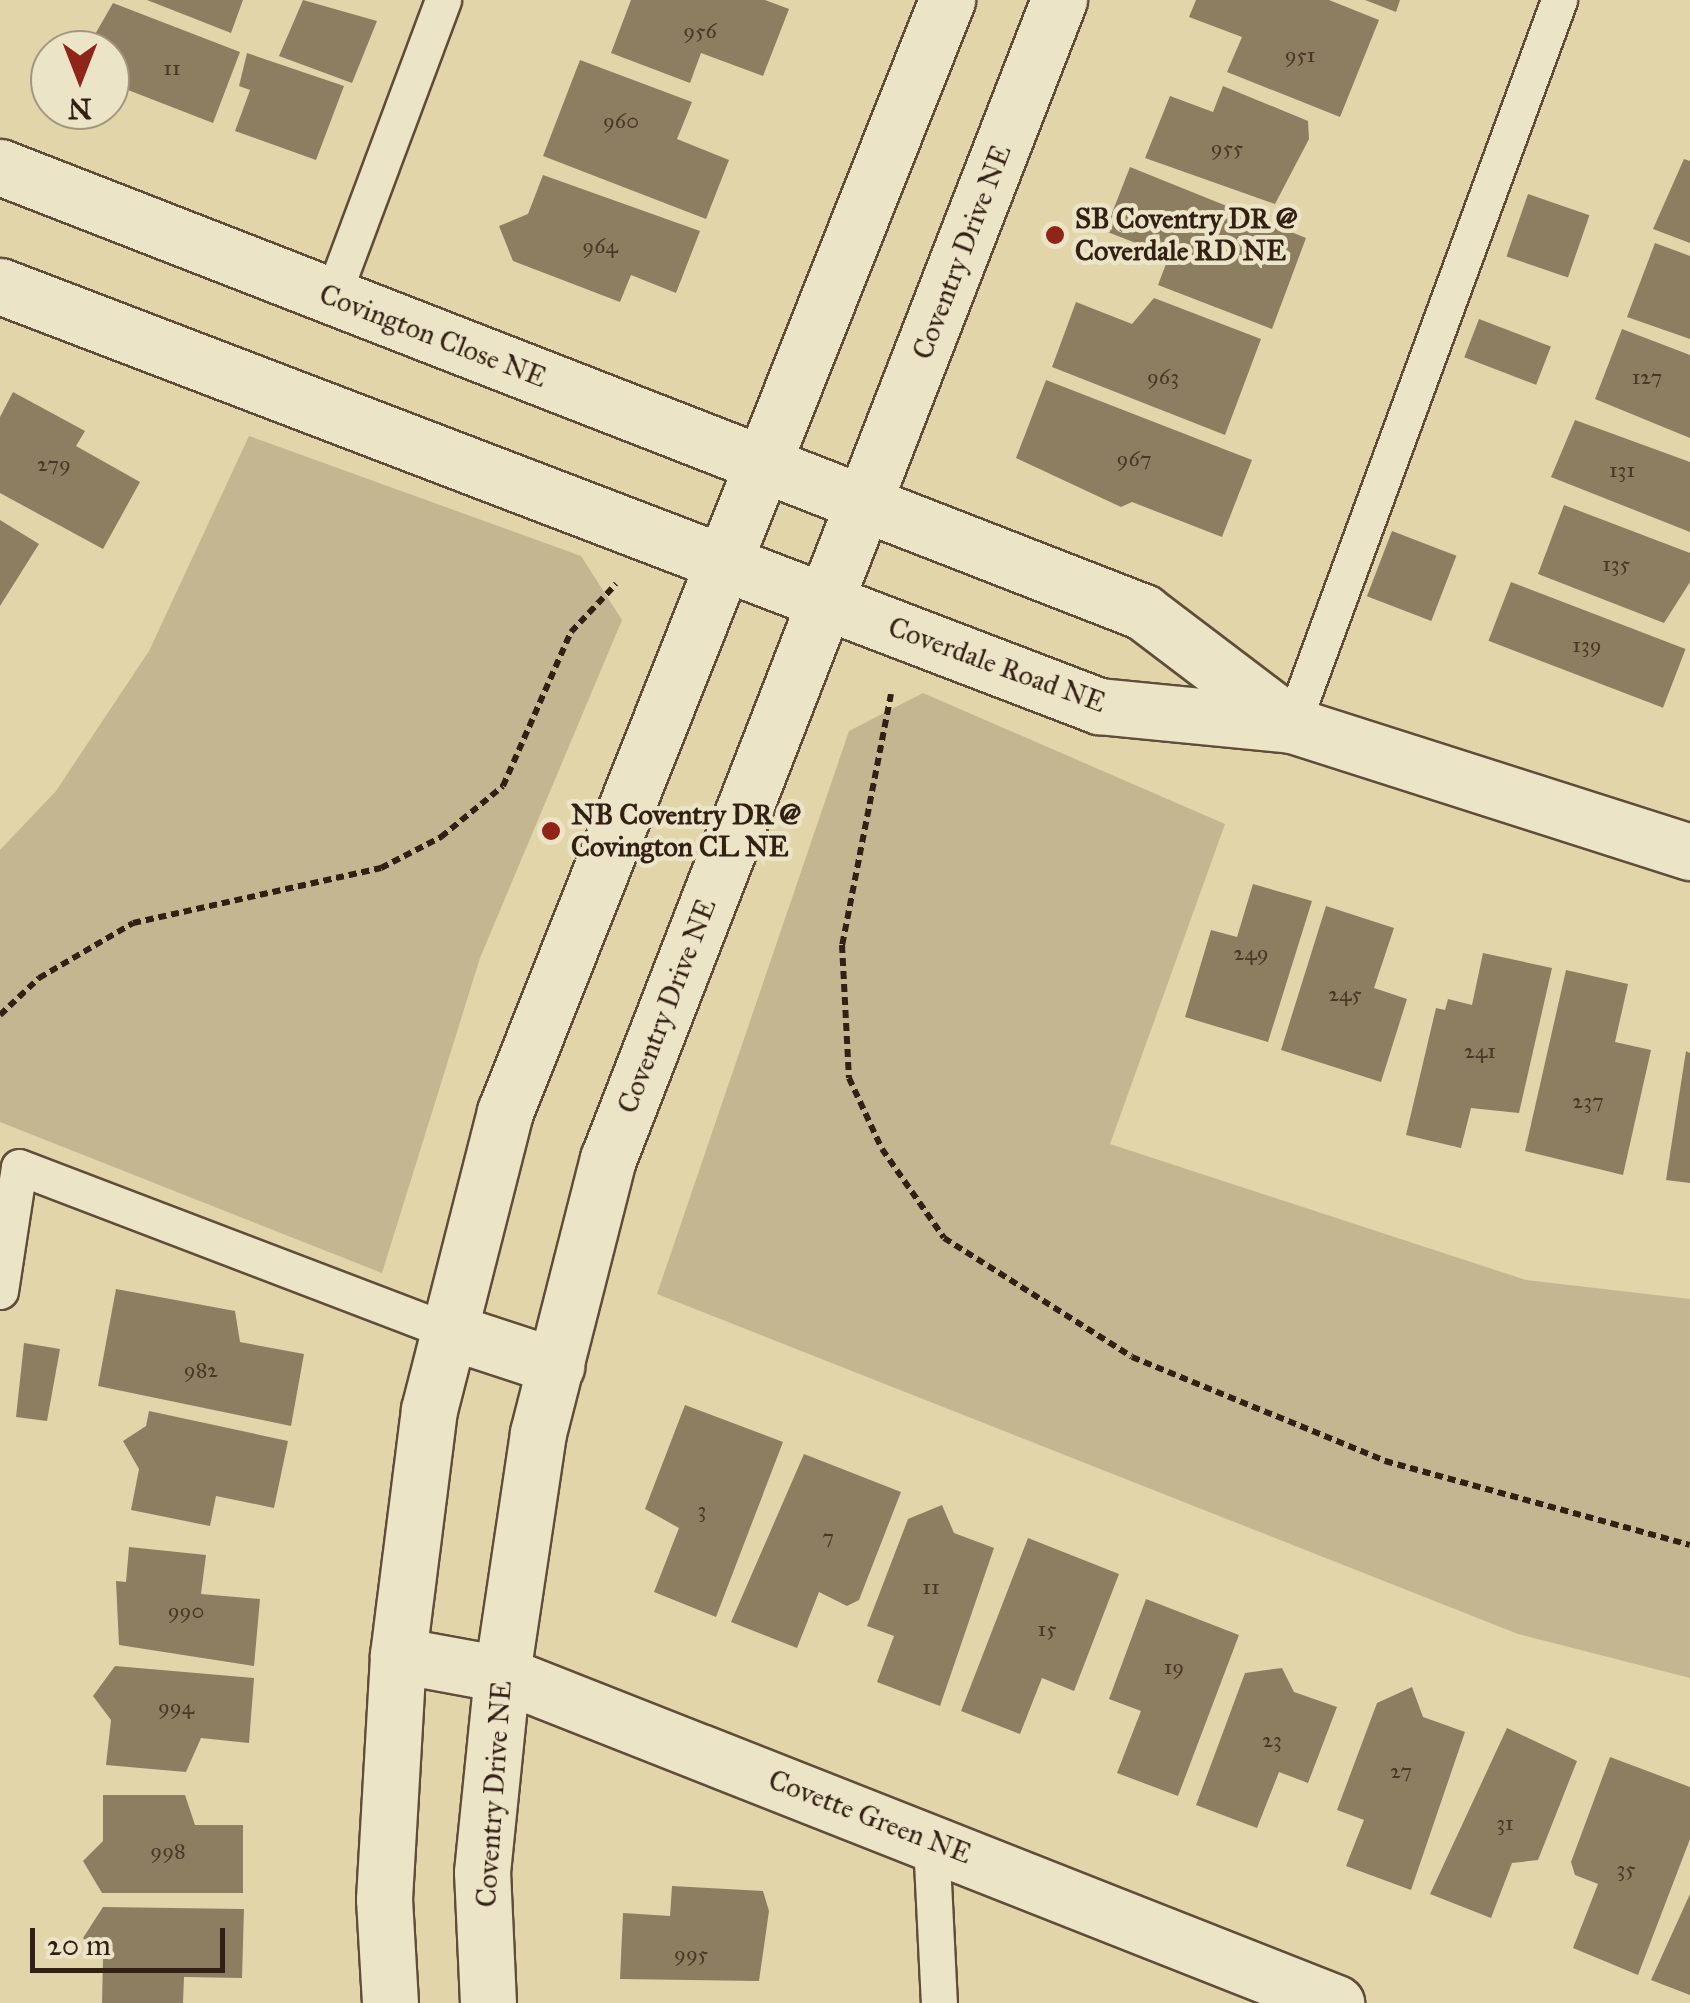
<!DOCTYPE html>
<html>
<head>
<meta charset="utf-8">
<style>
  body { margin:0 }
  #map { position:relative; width:1690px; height:2003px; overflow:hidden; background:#e2d5a9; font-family:"IM FELL Great Primer",serif }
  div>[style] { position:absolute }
  .green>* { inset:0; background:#c4b690 }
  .building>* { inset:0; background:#8e7e61; transform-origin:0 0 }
  .path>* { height:6px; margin-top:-3px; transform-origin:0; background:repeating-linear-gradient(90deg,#332014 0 8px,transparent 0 13px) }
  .roads { filter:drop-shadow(2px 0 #5f4d39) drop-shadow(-2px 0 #5f4d39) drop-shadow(0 2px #5f4d39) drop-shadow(0 -2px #5f4d39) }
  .service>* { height:35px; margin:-17.5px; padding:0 17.5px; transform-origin:17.5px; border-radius:17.5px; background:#ece4c7 }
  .minor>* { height:55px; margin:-27.5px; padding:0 27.5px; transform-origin:27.5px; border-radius:27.5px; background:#ece4c7 }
  .tertiary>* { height:55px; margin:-27.5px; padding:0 27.5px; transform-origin:27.5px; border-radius:27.5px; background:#ece4c7 }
  .dots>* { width:28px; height:28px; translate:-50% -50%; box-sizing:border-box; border:5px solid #ece4c7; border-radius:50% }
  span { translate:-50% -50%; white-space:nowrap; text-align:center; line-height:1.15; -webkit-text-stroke:9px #ece4c7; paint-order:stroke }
  .number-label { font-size:22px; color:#4a3827 }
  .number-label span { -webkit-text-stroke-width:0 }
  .poi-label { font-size:28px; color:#332014; font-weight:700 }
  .left { translate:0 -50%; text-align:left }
  .street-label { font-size:28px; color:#332014 }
  .north { position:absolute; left:30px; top:30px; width:100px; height:100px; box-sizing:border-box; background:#ece4c7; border:2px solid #a2967f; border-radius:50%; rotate:180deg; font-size:28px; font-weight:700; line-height:40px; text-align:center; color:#332014 }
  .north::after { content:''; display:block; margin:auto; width:35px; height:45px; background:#8f2418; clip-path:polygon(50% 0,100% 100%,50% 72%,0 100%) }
  .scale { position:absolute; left:30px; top:1928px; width:195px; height:45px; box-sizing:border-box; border:5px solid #332014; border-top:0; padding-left:12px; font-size:30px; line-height:35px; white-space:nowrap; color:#332014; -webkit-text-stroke:8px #ece4c7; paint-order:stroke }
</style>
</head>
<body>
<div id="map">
  <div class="green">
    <div style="clip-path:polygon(249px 436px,581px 556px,622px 620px,480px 958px,382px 1273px,0 1122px,0 850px,56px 791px,149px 651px)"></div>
    <div style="clip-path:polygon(923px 693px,1225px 824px,1110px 1144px,1526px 1280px,1690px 1299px,1690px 1678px,1518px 1634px,657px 1294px,849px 731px)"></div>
  </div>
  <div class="building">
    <div style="clip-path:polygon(147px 0,243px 0,231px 33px)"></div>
    <div style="clip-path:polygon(303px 0,377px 21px,352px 83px,279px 56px)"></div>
    <div style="clip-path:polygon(631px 0,765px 0,789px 9px,763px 76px,701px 53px,690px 83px,611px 53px)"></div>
    <div style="clip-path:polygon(1196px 0,1329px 0,1379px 20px,1340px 117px,1227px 72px,1242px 37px,1189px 17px)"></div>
    <div style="clip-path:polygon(1365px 0,1400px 0,1396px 12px)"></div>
    <div style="clip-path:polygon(113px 3px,240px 52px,213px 123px,110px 83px,110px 50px,86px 50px)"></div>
    <div style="clip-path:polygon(247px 53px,344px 86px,316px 160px,235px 131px,250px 90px,239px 86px)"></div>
    <div style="clip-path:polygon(580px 60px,692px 102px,677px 139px,729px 160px,706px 219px,543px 156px)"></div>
    <div style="clip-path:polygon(1223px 86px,1308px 121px,1309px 139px,1275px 204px,1145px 158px,1170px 96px,1213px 112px)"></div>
    <div style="clip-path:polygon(1684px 159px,1690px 161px,1690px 243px,1653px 229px)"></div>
    <div style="clip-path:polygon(1130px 167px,1306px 238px,1272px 329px,1158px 285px,1169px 256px,1105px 231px)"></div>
    <div style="clip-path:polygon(543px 175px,700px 231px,676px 293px,631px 275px,620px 302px,513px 261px,499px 226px,528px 214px)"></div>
    <div style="left:1528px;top:194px;width:65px;height:66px;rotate:19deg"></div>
    <div style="clip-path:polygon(1655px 243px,1690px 256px,1690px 339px,1627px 317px)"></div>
    <div style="clip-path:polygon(1154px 298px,1261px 339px,1225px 435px,1052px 367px,1076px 302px,1132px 324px)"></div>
    <div style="left:1479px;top:319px;width:77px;height:41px;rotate:21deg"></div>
    <div style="clip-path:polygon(1622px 329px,1690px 355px,1690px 438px,1595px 399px)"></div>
    <div style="clip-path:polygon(1046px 380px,1252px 460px,1222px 537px,1132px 502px,1121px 507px,1016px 458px)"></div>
    <div style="clip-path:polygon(13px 392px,85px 431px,76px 446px,140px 482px,103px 549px,0 493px,0 417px)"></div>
    <div style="clip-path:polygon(1575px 420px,1690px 462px,1690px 532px,1551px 477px)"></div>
    <div style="clip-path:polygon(1564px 505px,1690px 553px,1690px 582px,1664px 623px,1538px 574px)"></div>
    <div style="clip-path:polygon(0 520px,39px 544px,0 606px)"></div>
    <div style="left:1392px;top:531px;width:69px;height:70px;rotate:21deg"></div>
    <div style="left:1511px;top:582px;width:187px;height:63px;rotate:21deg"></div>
    <div style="clip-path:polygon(1253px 884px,1312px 901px,1268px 1042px,1185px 1017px,1211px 930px,1237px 937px)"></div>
    <div style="clip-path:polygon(1326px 906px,1394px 928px,1374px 988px,1407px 999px,1381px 1082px,1281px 1050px)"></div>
    <div style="clip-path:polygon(1483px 953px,1552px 968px,1519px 1113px,1471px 1108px,1461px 1148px,1406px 1135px,1436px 1008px,1445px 1010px,1448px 999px,1472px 1005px)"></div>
    <div style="clip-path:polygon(1566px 970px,1628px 984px,1615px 1042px,1651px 1050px,1623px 1175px,1525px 1151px)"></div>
    <div style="clip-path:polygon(1686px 1051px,1690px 1053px,1690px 1183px,1666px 1180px)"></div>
    <div style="clip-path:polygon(116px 1289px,235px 1311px,240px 1342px,304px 1354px,291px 1426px,98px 1386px)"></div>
    <div style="clip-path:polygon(24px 1343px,60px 1349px,47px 1421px,16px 1417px)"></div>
    <div style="clip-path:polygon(685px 1405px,783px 1442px,716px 1617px,654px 1592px,679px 1528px,645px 1509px)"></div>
    <div style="clip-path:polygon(149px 1411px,288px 1441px,274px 1508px,216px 1496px,210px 1526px,131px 1510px,139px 1469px,123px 1441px,146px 1426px)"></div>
    <div style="clip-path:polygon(804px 1454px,901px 1492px,859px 1600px,847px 1606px,819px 1592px,797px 1648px,731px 1622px)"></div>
    <div style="clip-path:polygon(942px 1505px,954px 1533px,994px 1548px,940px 1706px,877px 1682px,894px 1636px,867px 1626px,908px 1519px)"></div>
    <div style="clip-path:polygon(1028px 1538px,1119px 1574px,1074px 1691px,1042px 1678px,1020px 1734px,961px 1711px)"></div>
    <div style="clip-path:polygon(129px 1547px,206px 1555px,201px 1594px,260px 1599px,254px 1666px,119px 1645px,116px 1581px,126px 1582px)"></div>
    <div style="clip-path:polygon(1146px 1599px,1239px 1635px,1178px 1796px,1117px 1773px,1141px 1711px,1109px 1699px)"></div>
    <div style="clip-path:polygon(115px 1666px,254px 1678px,249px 1743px,201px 1738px,186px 1772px,106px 1765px,111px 1720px,93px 1696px)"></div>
    <div style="clip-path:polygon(1282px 1668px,1294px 1692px,1337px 1707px,1308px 1783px,1279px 1772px,1257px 1828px,1196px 1805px,1245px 1673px)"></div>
    <div style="clip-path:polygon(1412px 1687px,1423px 1717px,1465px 1732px,1411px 1890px,1346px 1866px,1364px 1820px,1337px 1810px,1377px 1703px)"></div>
    <div style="clip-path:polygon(1507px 1728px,1577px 1761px,1538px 1860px,1512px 1863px,1491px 1918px,1430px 1894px)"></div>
    <div style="clip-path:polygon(1610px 1757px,1690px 1787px,1690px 1839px,1638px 1975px,1573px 1948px,1598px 1884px,1575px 1875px,1571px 1862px)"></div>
    <div style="clip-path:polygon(103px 1795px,185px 1795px,195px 1825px,243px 1825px,243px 1893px,102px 1893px,83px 1861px,103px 1841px)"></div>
    <div style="clip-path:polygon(672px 1886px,763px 1891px,769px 1911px,759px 1981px,620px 1979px,623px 1913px,670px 1916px)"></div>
    <div style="clip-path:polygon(1690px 1894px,1690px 1995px,1651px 1980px)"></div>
    <div style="clip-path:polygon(103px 1907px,244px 1909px,242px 1978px,184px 1977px,183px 2003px,102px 2003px,103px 1959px,83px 1938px)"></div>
  </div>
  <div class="path">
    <div style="left:891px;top:694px;width:256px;rotate:101deg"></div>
    <div style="left:842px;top:945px;width:133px;rotate:87deg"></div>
    <div style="left:849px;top:1078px;width:78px;rotate:65.1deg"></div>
    <div style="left:882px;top:1149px;width:108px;rotate:55.1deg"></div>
    <div style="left:944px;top:1238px;width:222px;rotate:32.3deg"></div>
    <div style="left:1132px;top:1357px;width:274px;rotate:22.3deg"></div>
    <div style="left:1385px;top:1461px;width:316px;rotate:15.4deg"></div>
    <div style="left:0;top:1015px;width:54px;rotate:-43.5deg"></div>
    <div style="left:39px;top:978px;width:109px;rotate:-30.3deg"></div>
    <div style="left:133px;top:923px;width:254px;rotate:-12.5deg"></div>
    <div style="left:381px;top:868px;width:68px;rotate:-27.3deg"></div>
    <div style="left:441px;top:837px;width:80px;rotate:-39.4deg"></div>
    <div style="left:503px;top:786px;width:168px;rotate:-66.2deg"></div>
    <div style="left:571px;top:632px;width:66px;rotate:-46.8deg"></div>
  </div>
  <div class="roads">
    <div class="service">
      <div style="left:332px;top:297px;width:317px;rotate:-69.5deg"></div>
      <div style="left:1292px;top:725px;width:773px;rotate:-69.78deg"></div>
      <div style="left:0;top:1291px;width:125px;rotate:-81.3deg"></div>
      <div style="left:19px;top:1167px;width:460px;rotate:20.9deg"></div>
      <div style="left:931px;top:1841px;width:162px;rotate:87.2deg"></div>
    </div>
    <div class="minor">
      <div style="left:0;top:167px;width:1227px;rotate:21.27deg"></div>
      <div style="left:1143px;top:612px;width:187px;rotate:37.2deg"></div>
      <div style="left:0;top:286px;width:1177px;rotate:20.92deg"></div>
      <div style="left:1099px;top:706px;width:194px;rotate:5.6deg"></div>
      <div style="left:1292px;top:725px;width:418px;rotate:17.7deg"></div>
      <div style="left:398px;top:1655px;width:106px;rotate:10.4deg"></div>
      <div style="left:502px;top:1674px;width:897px;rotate:21.53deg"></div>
    </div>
    <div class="tertiary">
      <div style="left:449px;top:1331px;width:113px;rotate:18.1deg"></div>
      <div style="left:390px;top:2003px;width:104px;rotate:-93.3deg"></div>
      <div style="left:384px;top:1899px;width:244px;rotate:-86.7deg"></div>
      <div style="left:398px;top:1655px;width:247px;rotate:-82.8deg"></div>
      <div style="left:429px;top:1410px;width:308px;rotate:-75.7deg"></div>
      <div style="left:505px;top:1112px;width:1197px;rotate:-68.32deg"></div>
      <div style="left:488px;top:2003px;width:131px;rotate:-92.6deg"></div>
      <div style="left:482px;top:1872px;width:199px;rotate:-84.2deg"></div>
      <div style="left:502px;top:1674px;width:244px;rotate:-81.5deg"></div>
      <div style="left:538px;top:1433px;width:283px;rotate:-75.7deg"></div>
      <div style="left:608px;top:1159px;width:1244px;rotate:-68.74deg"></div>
    </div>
  </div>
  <div class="dots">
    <div style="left:1055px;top:235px;background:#8f2418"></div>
    <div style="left:551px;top:831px;background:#8f2418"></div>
  </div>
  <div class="number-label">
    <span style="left:700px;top:31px">956</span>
    <span style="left:1300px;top:55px">951</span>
    <span style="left:172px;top:68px">11</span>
    <span style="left:621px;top:121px">960</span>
    <span style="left:1227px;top:148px">955</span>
    <span style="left:600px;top:246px">964</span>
    <span style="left:1163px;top:377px">963</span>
    <span style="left:1647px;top:377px">127</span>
    <span style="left:1134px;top:459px">967</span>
    <span style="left:54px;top:464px">279</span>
    <span style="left:1622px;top:470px">131</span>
    <span style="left:1616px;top:564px">135</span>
    <span style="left:1587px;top:645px">139</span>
    <span style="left:1251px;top:953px">249</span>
    <span style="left:1345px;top:994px">245</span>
    <span style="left:1480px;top:1051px">241</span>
    <span style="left:1588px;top:1101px">237</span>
    <span style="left:201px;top:1370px">982</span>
    <span style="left:702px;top:1510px">3</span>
    <span style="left:828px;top:1537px">7</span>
    <span style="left:931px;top:1587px">11</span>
    <span style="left:186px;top:1611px">990</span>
    <span style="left:1047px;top:1629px">15</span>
    <span style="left:1174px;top:1667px">19</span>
    <span style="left:176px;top:1707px">994</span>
    <span style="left:1272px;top:1740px">23</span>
    <span style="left:1401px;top:1771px">27</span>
    <span style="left:1505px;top:1823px">31</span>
    <span style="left:168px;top:1851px">998</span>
    <span style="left:1626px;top:1869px">35</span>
    <span style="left:691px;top:1954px">995</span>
  </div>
  <div class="poi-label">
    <span class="left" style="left:1075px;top:235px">SB Coventry DR @<br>Coverdale RD NE</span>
    <span class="left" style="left:571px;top:831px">NB Coventry DR @<br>Covington CL NE</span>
  </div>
  <div class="street-label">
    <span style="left:962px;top:252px;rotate:-69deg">Coventry Drive NE</span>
    <span style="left:433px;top:336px;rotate:21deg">Covington Close NE</span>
    <span style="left:997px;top:665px;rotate:20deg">Coverdale Road NE</span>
    <span style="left:667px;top:1006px;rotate:-69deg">Coventry Drive NE</span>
    <span style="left:494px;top:1794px;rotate:-86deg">Coventry Drive NE</span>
    <span style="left:870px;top:1817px;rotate:21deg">Covette Green NE</span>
  </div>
  <div class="north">N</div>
  <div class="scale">20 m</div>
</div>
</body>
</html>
